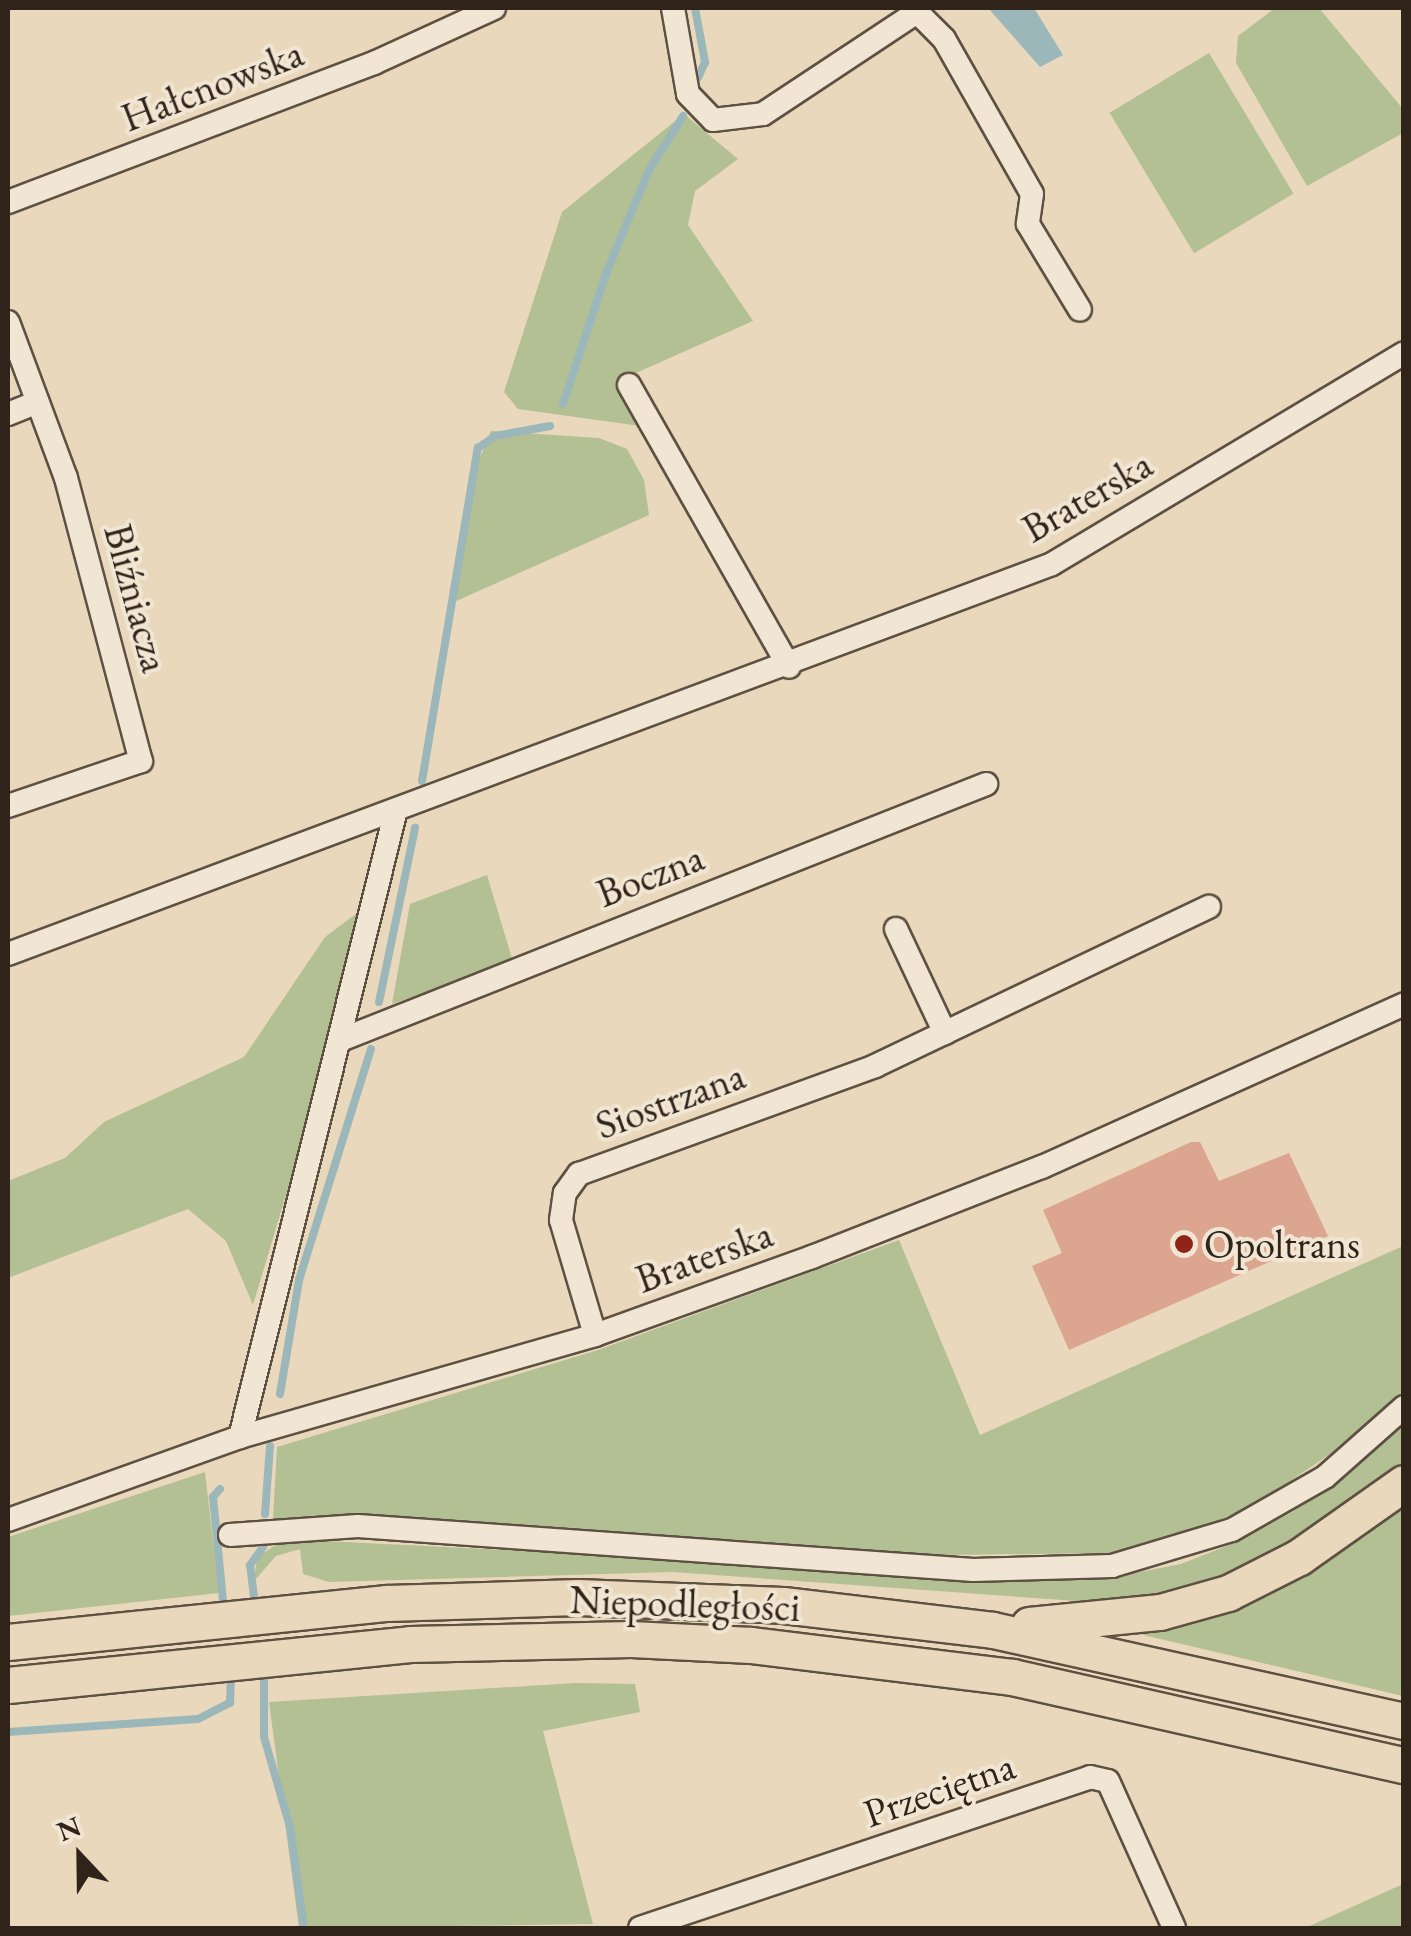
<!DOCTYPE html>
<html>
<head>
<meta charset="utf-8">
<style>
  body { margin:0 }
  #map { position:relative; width:1411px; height:1936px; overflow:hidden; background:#e9d8bb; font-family:"EB Garamond",serif }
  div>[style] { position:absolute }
  .green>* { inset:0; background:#b2c093; transform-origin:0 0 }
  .water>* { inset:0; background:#9cb7ba }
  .stream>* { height:8px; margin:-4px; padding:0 4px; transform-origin:4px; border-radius:4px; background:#9cb7ba }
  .building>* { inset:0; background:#dca58f }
  .roads { filter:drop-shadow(2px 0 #5e5042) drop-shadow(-2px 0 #5e5042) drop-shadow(0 2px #5e5042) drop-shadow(0 -2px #5e5042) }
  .minor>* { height:22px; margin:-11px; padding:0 11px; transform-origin:11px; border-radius:11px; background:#f1e6d3 }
  .highway>* { height:35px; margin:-17.5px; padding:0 17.5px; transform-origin:17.5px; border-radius:17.5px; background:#e9d8bb }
  .dots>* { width:28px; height:28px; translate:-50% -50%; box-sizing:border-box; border:5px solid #f1e6d3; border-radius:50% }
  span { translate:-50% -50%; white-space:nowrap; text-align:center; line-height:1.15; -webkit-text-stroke:8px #f1e6d3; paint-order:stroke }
  .street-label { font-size:40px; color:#30231a }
  .poi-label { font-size:40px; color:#30231a }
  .left { translate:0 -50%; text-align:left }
  .frame { position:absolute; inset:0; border:10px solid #30231a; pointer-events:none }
  .north { position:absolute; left:30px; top:1806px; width:100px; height:100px; -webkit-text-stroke:8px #f1e6d3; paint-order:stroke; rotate:338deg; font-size:28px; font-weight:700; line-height:40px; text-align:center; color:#30231a }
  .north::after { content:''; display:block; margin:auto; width:35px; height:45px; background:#30231a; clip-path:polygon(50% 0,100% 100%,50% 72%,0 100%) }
</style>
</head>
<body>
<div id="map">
  <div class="green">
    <div style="clip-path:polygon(1275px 8px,1319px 8px,1403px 109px,1403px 133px,1307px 186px,1236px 63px,1238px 36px)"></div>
    <div style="left:1209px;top:53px;width:164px;height:116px;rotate:59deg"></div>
    <div style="clip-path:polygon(684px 114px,738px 159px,695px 191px,688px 225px,753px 321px,618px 381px,640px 426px,518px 409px,504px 392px,562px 212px)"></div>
    <div style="clip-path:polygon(491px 431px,599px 438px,627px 449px,644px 480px,649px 515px,454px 602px,473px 474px)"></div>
    <div style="clip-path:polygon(487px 875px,513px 962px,392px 1004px,410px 904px)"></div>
    <div style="clip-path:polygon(357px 913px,308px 1121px,253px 1305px,226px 1241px,188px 1209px,8px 1278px,8px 1181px,65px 1158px,104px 1122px,244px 1057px,325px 937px)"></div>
    <div style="clip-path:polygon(899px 1240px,980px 1435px,1403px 1246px,1403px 1405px,1259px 1502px,1188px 1535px,1112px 1553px,942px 1555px,369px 1517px,273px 1519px,277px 1447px,598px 1350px)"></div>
    <div style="clip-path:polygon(1403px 1422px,1403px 1468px,1260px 1564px,1188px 1591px,1105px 1603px,672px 1572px,329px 1582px,303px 1574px,300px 1549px,276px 1556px,254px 1581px,257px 1557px,285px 1539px,1098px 1580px,1181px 1564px,1239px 1541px,1294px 1511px)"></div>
    <div style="clip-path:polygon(205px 1472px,219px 1593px,8px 1616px,8px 1537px)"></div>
    <div style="clip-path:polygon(1403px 1500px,1403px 1696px,1135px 1633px,1253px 1599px)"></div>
    <div style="clip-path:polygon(575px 1683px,635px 1684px,640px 1712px,543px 1731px,593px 1924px,299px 1928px,269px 1702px)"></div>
    <div style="clip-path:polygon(1403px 1884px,1403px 1928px,1305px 1928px)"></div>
  </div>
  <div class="water">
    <div style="clip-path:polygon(988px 8px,1034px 8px,1063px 55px,1040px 67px)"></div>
  </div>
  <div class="stream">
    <div style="left:695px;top:8px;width:55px;rotate:79.5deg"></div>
    <div style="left:705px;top:62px;width:17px;rotate:114deg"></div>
    <div style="left:563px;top:404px;width:140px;rotate:-71.7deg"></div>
    <div style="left:607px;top:271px;width:109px;rotate:-67.4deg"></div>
    <div style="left:649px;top:170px;width:64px;rotate:-57.8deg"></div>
    <div style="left:422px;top:781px;width:338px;rotate:-80.5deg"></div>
    <div style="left:478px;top:448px;width:21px;rotate:-35deg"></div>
    <div style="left:495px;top:436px;width:56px;rotate:-10.3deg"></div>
    <div style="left:379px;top:1002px;width:178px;rotate:-78.3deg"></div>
    <div style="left:280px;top:1394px;width:116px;rotate:-80.5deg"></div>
    <div style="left:299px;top:1280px;width:242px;rotate:-72.7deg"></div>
    <div style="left:220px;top:1489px;width:11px;rotate:131deg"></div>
    <div style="left:213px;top:1497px;width:115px;rotate:84.5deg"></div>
    <div style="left:265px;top:1514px;width:68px;rotate:-85.8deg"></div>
    <div style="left:255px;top:1605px;width:40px;rotate:-97.1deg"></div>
    <div style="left:250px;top:1565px;width:22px;rotate:-54deg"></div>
    <div style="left:264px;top:1668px;width:69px;rotate:90deg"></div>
    <div style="left:264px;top:1737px;width:94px;rotate:73.9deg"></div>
    <div style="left:290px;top:1827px;width:102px;rotate:82.1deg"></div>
    <div style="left:8px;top:1732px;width:190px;rotate:-3.9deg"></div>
    <div style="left:198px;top:1719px;width:36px;rotate:-27deg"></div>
    <div style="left:230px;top:1703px;width:33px;rotate:-88deg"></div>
  </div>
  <div class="building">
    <div style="clip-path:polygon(1191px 1142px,1200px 1142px,1219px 1181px,1289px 1153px,1328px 1236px,1069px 1350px,1032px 1266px,1062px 1253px,1043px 1210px)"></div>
  </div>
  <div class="roads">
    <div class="minor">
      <div style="left:673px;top:8px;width:87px;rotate:80.1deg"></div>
      <div style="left:688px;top:94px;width:36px;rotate:46deg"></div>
      <div style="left:713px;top:120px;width:50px;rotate:-6.8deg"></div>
      <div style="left:763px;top:114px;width:185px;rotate:-33.5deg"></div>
      <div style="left:917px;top:12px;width:38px;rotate:45deg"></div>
      <div style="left:944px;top:39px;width:178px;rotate:60.4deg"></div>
      <div style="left:1032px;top:194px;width:30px;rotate:98deg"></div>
      <div style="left:1028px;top:224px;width:100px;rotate:58.8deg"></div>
      <div style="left:8px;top:202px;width:392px;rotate:-20.8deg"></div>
      <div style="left:374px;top:63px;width:132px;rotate:-24.6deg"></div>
      <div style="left:8px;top:322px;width:166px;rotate:69.6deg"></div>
      <div style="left:66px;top:478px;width:293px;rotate:75.2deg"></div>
      <div style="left:141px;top:761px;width:140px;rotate:161.3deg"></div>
      <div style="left:629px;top:385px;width:324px;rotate:60.4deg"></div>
      <div style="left:8px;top:414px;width:32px;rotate:-22deg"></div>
      <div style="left:896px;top:929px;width:115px;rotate:64.8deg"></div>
      <div style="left:8px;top:954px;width:1114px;rotate:-20.48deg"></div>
      <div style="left:1052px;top:564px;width:410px;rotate:-30.9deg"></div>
      <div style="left:343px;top:1039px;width:692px;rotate:-21.63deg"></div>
      <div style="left:595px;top:1335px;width:120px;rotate:-106.5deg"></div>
      <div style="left:561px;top:1220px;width:27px;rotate:-82deg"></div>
      <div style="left:565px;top:1193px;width:24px;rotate:-54deg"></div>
      <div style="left:579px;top:1174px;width:315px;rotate:-20deg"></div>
      <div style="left:875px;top:1066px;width:370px;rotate:-25.5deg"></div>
      <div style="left:240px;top:1437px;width:642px;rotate:-76.03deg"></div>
      <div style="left:8px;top:1520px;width:246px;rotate:-19.7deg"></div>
      <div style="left:240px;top:1437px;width:369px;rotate:-16deg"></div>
      <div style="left:595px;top:1335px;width:231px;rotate:-19.8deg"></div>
      <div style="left:812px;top:1257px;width:247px;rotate:-21.4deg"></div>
      <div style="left:1042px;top:1167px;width:397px;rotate:-24.2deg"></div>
      <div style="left:230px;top:1535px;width:128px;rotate:-4deg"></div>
      <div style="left:358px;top:1526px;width:617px;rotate:4.09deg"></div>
      <div style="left:973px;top:1570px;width:139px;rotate:-1.6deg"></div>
      <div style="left:1112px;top:1566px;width:125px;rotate:-16.7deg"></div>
      <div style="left:1232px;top:1530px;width:107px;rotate:-29.7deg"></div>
      <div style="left:1325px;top:1477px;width:106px;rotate:-41.5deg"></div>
      <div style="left:640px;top:1928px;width:475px;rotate:-18.5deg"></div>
      <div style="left:1090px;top:1777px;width:18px;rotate:13deg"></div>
      <div style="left:1108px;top:1781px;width:161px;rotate:65.8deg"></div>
    </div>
    <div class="highway">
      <div style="left:1029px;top:1625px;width:132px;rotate:-5.7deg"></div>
      <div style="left:1160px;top:1612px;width:71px;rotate:-15.6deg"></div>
      <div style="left:1228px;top:1593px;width:80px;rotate:-26.9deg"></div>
      <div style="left:1299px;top:1557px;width:128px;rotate:-35.2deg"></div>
      <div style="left:8px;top:1642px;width:381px;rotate:-5.9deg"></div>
      <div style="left:387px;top:1603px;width:191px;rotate:-1.8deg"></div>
      <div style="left:578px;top:1597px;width:205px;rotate:2.2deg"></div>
      <div style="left:783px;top:1605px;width:211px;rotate:6.8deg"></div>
      <div style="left:993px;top:1630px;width:421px;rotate:12.5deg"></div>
      <div style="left:8px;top:1685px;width:404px;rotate:-5.8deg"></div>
      <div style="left:410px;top:1644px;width:221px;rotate:-1.3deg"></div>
      <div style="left:631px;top:1639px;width:120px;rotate:2.9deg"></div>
      <div style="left:751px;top:1645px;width:263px;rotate:7deg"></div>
      <div style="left:1012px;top:1677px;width:402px;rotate:12.7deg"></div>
    </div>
  </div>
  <div class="dots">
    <div style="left:1184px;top:1244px;background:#8f2418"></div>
  </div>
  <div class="street-label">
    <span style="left:212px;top:85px;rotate:-21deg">Hałcnowska</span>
    <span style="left:1087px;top:496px;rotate:-30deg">Braterska</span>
    <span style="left:137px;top:598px;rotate:75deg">Bliźniacza</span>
    <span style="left:650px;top:875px;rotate:-21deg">Boczna</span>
    <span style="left:670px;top:1100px;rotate:-20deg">Siostrzana</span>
    <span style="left:704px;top:1256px;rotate:-20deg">Braterska</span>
    <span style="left:685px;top:1603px;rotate:2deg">Niepodległości</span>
    <span style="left:939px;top:1789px;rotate:-19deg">Przeciętna</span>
  </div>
  <div class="poi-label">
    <span class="left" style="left:1204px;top:1244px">Opoltrans</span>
  </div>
  <div class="frame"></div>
  <div class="north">N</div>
</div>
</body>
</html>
